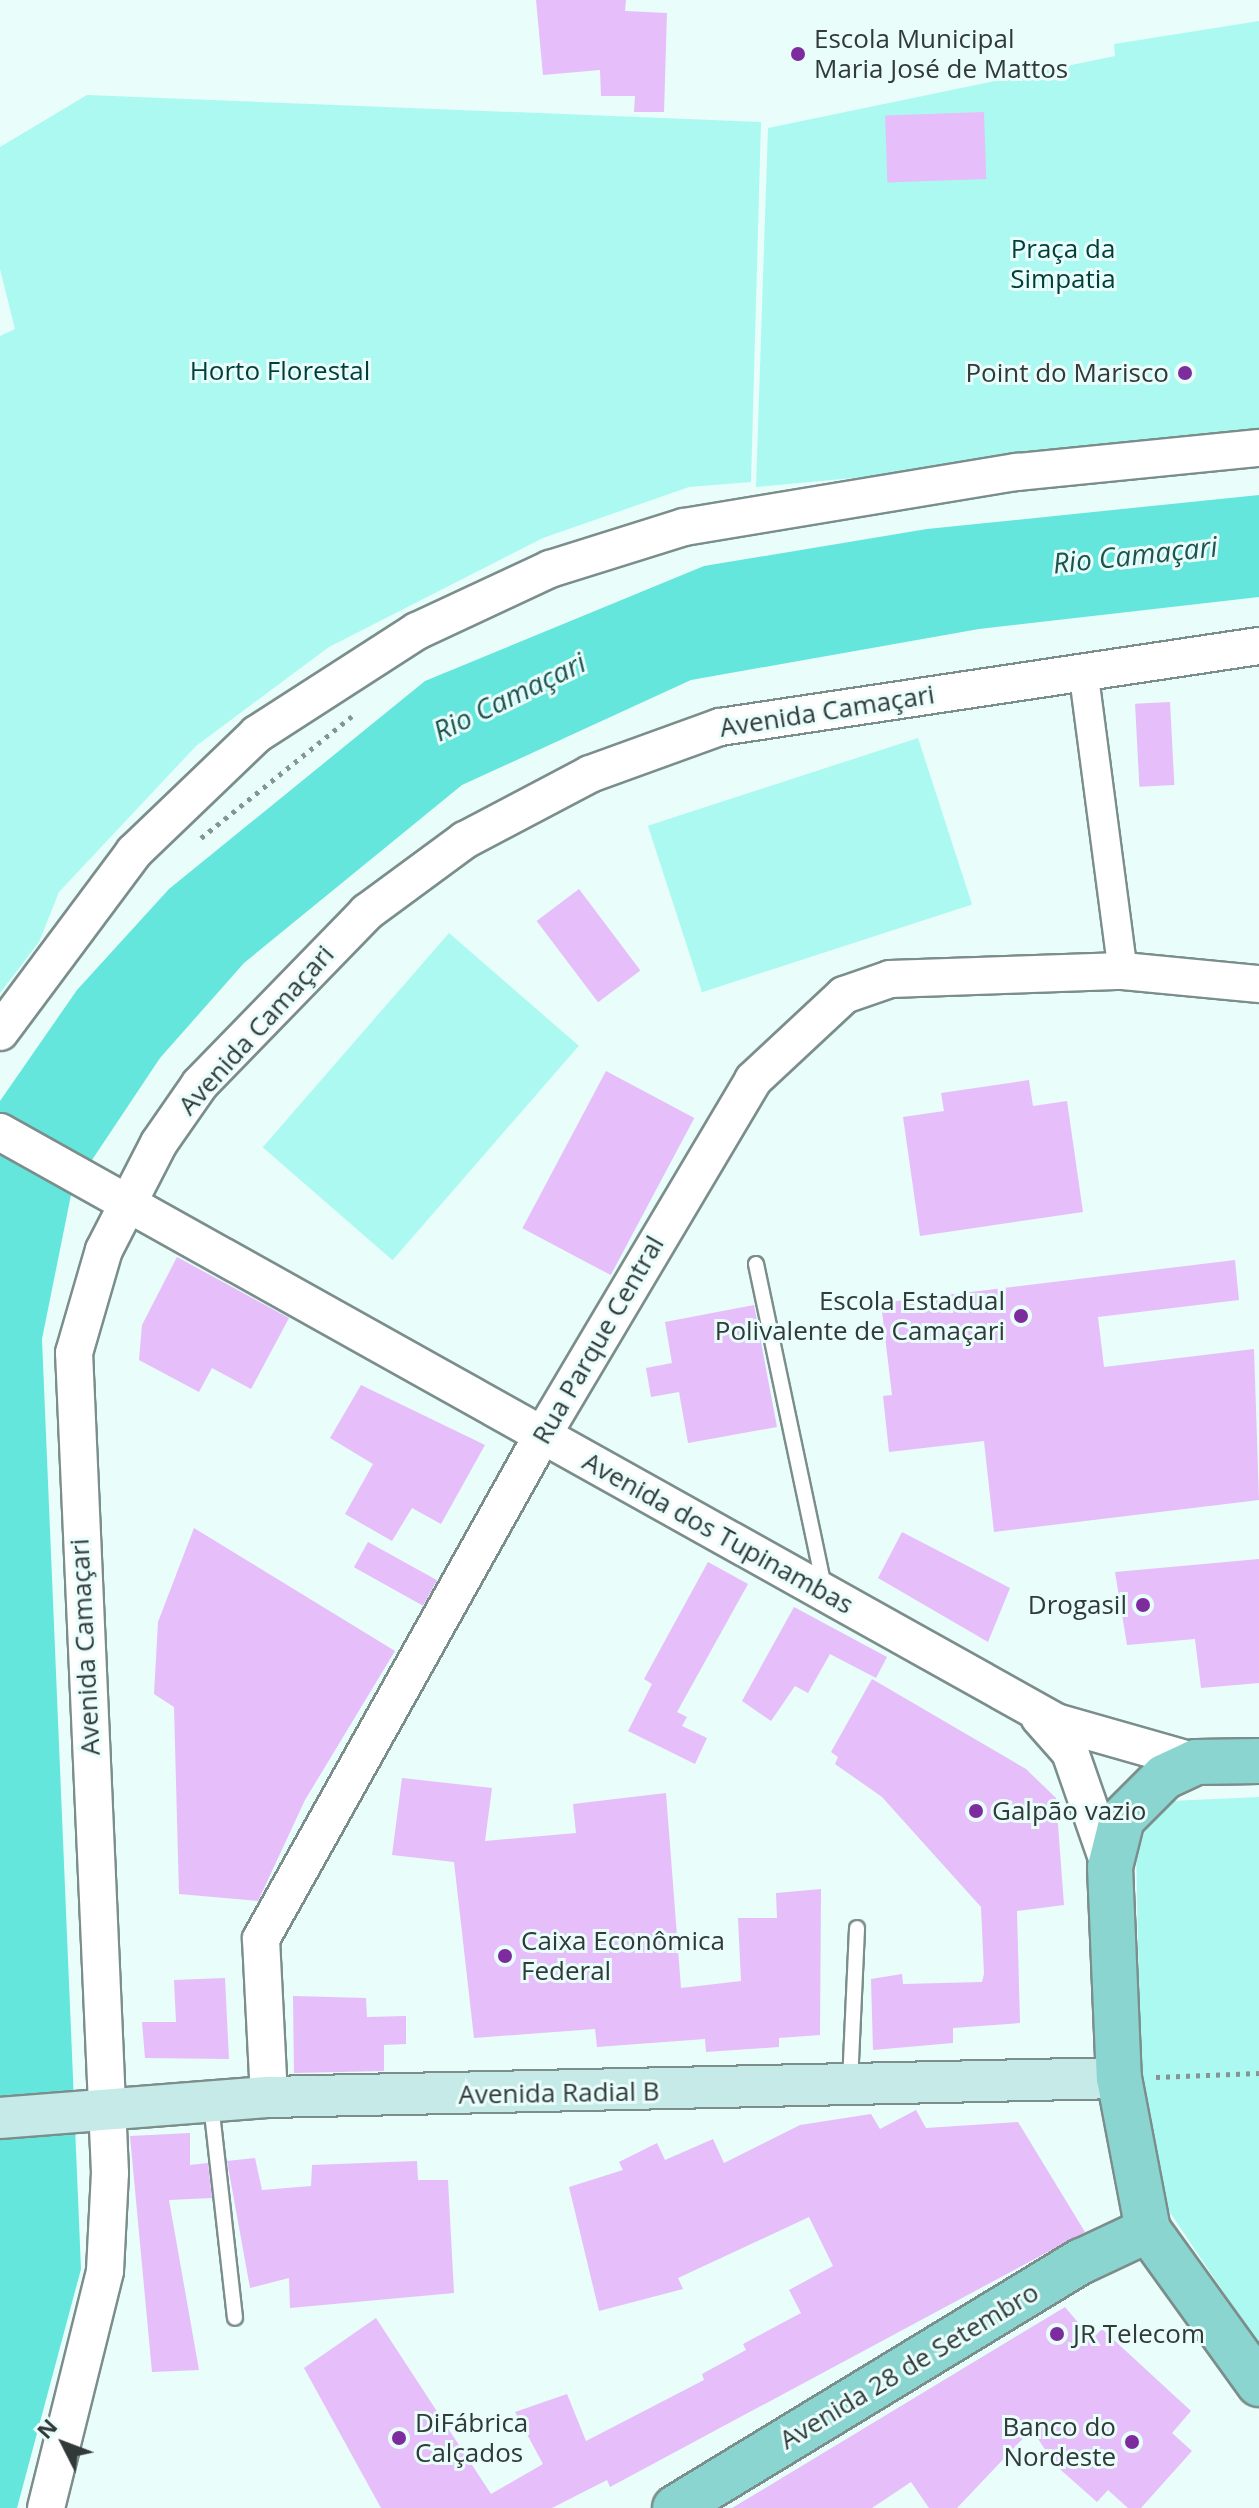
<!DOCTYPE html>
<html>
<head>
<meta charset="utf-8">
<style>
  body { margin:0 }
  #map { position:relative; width:1259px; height:2508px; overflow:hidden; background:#e9fdfb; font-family:"Open Sans",sans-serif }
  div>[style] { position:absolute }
  .green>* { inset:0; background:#acf9f2; transform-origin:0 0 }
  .water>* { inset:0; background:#65e6dd }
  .building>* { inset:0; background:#e6befa; transform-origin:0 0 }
  .path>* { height:5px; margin-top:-2.5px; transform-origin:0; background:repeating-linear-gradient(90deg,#869493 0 4px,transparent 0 10px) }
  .roads { filter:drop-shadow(2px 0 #7b8e8c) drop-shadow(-2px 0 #7b8e8c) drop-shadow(0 2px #7b8e8c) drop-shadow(0 -2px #7b8e8c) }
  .service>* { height:14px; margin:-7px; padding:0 7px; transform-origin:7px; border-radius:7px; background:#fff }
  .minor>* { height:28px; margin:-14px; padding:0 14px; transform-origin:14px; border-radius:14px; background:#fff }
  .tertiary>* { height:36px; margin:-18px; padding:0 18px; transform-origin:18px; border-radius:18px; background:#fff }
  .secondary>* { height:40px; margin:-20px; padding:0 20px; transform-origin:20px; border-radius:20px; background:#c5eae8 }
  .primary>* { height:44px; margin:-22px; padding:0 22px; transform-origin:22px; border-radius:22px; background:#8bd5d0 }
  .dots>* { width:22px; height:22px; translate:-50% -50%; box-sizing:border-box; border:4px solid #e9fdfb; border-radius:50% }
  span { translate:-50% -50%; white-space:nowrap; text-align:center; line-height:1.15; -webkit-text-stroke:6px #e9fdfb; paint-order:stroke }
  .poi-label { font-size:26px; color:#313939 }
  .left { translate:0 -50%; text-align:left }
  .right { translate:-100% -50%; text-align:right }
  .park-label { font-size:26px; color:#003e3a }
  .street-label { font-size:26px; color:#313939 }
  .water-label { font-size:28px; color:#1d5450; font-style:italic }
  .north { position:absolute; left:24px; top:2404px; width:80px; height:80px; -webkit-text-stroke:6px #e9fdfb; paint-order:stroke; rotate:312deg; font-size:22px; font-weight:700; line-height:32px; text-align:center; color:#313939 }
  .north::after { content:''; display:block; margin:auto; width:28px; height:36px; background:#313939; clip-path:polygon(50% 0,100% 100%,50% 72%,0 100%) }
</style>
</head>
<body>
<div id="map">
  <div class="green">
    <div style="clip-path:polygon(1259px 21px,1259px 440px,756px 487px,768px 128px,1115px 56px,1114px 44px)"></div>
    <div style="clip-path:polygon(87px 95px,761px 122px,751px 482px,689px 487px,543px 538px,329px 647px,196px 746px,59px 892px,39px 942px,0 993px,0 336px,15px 329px,0 269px,0 147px)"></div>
    <div style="left:918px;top:738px;width:175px;height:284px;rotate:72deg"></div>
    <div style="left:449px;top:933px;width:172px;height:284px;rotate:41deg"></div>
    <div style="clip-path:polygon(1259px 1797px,1259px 2345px,1161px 2199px,1141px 2092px,1136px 1846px,1154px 1814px,1171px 1801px)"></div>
  </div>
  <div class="water">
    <div style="clip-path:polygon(1259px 495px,1259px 597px,979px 629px,691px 680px,462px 785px,244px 963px,160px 1058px,72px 1190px,42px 1339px,81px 2269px,17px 2508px,0 2508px,0 1101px,77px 990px,169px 889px,425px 681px,704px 566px,927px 529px)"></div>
  </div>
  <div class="building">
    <div style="clip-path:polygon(536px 0,626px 0,625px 11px,667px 13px,664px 112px,634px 112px,635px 96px,601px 96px,600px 70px,543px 75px)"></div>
    <div style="left:984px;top:112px;width:67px;height:99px;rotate:88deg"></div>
    <div style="left:1170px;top:702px;width:83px;height:35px;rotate:87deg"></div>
    <div style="left:579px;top:889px;width:102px;height:53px;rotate:53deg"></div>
    <div style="left:606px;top:1071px;width:100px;height:178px;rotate:28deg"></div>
    <div style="clip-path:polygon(1029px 1080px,1033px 1106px,1067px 1101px,1083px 1212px,920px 1236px,903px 1117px,944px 1111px,941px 1093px)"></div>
    <div style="clip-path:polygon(177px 1257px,289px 1318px,251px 1389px,212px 1368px,199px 1392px,139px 1360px,142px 1325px)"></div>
    <div style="clip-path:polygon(1235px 1260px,1239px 1300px,1098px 1317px,1104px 1367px,1254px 1349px,1259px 1500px,994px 1532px,984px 1441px,889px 1452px,883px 1396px,892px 1395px,881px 1303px)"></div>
    <div style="clip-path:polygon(754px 1305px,777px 1427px,688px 1443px,679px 1392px,651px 1397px,646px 1368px,672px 1363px,665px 1322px)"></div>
    <div style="clip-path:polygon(361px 1385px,485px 1445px,441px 1524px,412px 1508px,392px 1541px,345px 1514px,373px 1464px,330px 1438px)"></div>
    <div style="clip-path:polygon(194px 1528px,395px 1651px,305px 1800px,258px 1901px,179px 1894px,174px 1707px,154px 1694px,158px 1622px)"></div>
    <div style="clip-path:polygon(902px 1532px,1010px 1588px,988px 1642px,878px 1578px)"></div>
    <div style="left:368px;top:1542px;width:79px;height:29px;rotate:29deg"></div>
    <div style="clip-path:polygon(1259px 1559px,1259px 1683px,1201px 1688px,1195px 1639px,1127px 1645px,1115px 1572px)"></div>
    <div style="clip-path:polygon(708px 1562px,748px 1584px,677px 1712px,687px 1717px,682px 1726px,707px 1738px,695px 1764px,628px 1731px,652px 1684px,644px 1679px)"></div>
    <div style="clip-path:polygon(794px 1607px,887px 1657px,876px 1678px,830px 1654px,808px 1693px,795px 1686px,771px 1721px,742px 1701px)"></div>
    <div style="clip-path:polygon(872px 1679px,1026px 1769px,1056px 1798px,1064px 1905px,1017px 1911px,1020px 2023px,953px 2028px,953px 2043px,873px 2050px,871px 1979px,902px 1974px,903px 1984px,982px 1982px,984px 1974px,981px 1907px,882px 1797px,835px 1764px,838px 1757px,831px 1752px)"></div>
    <div style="clip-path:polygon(402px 1778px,492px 1788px,485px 1841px,576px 1833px,573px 1804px,666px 1793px,681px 1988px,741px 1981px,738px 1918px,777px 1918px,776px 1893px,821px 1889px,820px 2035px,779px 2038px,779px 2047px,706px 2052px,705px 2039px,597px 2047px,595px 2029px,474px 2038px,454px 1862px,392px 1855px)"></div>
    <div style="clip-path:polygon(225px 1978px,229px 2059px,145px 2058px,142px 2022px,176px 2022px,174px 1980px)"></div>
    <div style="clip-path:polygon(293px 1996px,366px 1998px,367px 2017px,406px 2016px,406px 2044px,384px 2045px,384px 2071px,294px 2073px)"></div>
    <div style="clip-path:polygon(916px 2110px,926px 2128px,1018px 2122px,1085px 2232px,610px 2487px,607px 2480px,552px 2508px,381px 2508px,304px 2368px,376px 2318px,491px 2494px,543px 2464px,515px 2412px,567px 2394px,586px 2441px,704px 2380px,702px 2374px,746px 2350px,743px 2344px,801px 2313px,789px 2290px,833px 2266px,809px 2217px,678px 2278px,683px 2289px,599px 2311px,569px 2187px,623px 2170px,619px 2162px,657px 2143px,665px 2160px,713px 2139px,724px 2163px,800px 2125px,871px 2114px,880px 2129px)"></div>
    <div style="clip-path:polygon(190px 2133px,190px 2165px,208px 2163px,212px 2198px,169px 2200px,199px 2370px,152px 2372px,130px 2136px)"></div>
    <div style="clip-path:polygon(255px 2158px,262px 2190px,311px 2186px,312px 2165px,417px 2161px,418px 2180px,448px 2180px,454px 2293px,290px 2308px,289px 2278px,250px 2288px,227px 2161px)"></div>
    <div style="clip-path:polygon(1065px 2307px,1092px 2339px,1102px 2329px,1191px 2411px,1172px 2433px,1192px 2451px,1141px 2508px,1128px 2508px,1108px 2490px,1097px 2502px,1054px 2464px,1032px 2429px,957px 2508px,929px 2508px,911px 2482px,872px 2508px,732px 2508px)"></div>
  </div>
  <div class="path">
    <div style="left:201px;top:838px;width:194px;rotate:-38.9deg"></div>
    <div style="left:1156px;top:2077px;width:103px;rotate:-2.2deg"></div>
  </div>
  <div class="roads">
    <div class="service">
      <div style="left:756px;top:1264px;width:329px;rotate:78.1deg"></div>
      <div style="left:850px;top:2083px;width:155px;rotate:-87.4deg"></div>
      <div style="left:211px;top:2104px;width:215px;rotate:83.6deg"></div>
    </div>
    <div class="minor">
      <div style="left:1083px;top:669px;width:305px;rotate:82.5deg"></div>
    </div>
    <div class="tertiary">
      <div style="left:0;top:1032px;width:224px;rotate:-53.3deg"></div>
      <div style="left:134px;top:852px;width:170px;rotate:-43.8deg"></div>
      <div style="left:257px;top:734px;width:190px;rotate:-32.8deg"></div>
      <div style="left:417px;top:631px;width:147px;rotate:-25deg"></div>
      <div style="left:550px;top:569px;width:140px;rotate:-17.4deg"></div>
      <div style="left:684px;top:527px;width:338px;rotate:-9.4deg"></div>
      <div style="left:1017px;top:472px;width:243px;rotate:-5.7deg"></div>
      <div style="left:0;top:1132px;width:1210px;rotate:29.19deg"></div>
      <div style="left:1056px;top:1722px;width:146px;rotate:15.9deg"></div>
      <div style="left:1039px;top:1717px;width:47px;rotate:48.5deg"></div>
      <div style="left:1070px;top:1752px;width:122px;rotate:70.8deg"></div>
      <div style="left:269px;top:2097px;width:158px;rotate:-92.9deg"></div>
      <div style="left:261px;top:1939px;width:576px;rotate:-60.81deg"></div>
      <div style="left:542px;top:1436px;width:414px;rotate:-59.3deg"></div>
      <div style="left:753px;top:1080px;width:125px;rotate:-43deg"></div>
      <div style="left:844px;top:995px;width:49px;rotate:-19.2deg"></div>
      <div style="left:890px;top:979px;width:233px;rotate:-2deg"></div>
      <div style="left:1123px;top:971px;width:137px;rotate:5.5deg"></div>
      <div style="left:46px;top:2508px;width:244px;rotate:-76deg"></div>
      <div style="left:105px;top:2271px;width:98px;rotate:-87.1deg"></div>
      <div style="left:110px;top:2173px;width:821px;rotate:-92.51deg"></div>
      <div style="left:74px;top:1353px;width:107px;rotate:-73.8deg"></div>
      <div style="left:104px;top:1250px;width:120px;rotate:-62.8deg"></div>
      <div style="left:159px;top:1143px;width:72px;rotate:-55.2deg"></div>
      <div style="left:200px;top:1084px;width:240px;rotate:-45.8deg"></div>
      <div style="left:367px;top:912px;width:122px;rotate:-36.3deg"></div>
      <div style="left:465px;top:840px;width:141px;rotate:-27.8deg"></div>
      <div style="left:590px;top:774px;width:138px;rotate:-19.9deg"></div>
      <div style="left:720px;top:727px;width:545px;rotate:-8.55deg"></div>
    </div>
    <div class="secondary">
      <div style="left:0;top:2118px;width:270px;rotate:-4.5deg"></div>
      <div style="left:269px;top:2097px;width:850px;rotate:-1.28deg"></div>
    </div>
    <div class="primary">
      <div style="left:1259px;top:1761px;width:63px;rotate:179.1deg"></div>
      <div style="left:1196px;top:1762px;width:35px;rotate:155deg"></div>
      <div style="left:1164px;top:1777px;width:59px;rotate:135deg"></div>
      <div style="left:1122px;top:1819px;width:49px;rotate:104deg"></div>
      <div style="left:1110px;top:1867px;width:211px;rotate:87.6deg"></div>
      <div style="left:1119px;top:2078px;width:155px;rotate:79.2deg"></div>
      <div style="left:1148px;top:2230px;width:190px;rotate:54.2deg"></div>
      <div style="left:675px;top:2508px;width:476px;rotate:-31.3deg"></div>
      <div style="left:1082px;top:2261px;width:73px;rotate:-25.2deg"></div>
    </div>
  </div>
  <div class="dots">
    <div style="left:798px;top:54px;background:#7c2c9d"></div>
    <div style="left:1185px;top:373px;background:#7c2c9d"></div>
    <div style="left:1021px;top:1316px;background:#7c2c9d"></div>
    <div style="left:1143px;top:1605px;background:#7c2c9d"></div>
    <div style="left:976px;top:1811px;background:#7c2c9d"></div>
    <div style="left:505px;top:1956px;background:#7c2c9d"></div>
    <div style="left:1057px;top:2334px;background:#7c2c9d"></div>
    <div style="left:399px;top:2438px;background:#7c2c9d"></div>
    <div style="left:1132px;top:2442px;background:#7c2c9d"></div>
  </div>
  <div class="poi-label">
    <span class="left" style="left:814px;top:54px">Escola Municipal<br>Maria José de Mattos</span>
    <span class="right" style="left:1169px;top:373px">Point do Marisco</span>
    <span class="right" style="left:1005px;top:1316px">Escola Estadual<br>Polivalente de Camaçari</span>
    <span class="right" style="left:1127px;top:1605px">Drogasil</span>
    <span class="left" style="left:992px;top:1811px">Galpão vazio</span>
    <span class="left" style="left:521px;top:1956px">Caixa Econômica<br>Federal</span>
    <span class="left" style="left:1073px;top:2334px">JR Telecom</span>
    <span class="left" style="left:415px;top:2438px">DiFábrica<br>Calçados</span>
    <span class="right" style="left:1116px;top:2442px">Banco do<br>Nordeste</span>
  </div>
  <div class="park-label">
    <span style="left:1063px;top:264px">Praça da<br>Simpatia</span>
    <span style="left:280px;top:371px">Horto Florestal</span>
  </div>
  <div class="street-label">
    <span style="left:827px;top:711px;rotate:-9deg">Avenida Camaçari</span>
    <span style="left:256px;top:1030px;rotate:-48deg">Avenida Camaçari</span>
    <span style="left:598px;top:1340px;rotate:-60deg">Rua Parque Central</span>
    <span style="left:718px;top:1533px;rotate:29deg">Avenida dos Tupinambas</span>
    <span style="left:85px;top:1647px;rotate:-93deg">Avenida Camaçari</span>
    <span style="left:559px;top:2093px;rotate:-1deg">Avenida Radial B</span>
    <span style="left:909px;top:2366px;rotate:-31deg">Avenida 28 de Setembro</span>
  </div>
  <div class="water-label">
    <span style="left:1135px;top:554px;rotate:-6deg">Rio Camaçari</span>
    <span style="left:509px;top:696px;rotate:-26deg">Rio Camaçari</span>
  </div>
  <div class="north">N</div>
</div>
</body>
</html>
